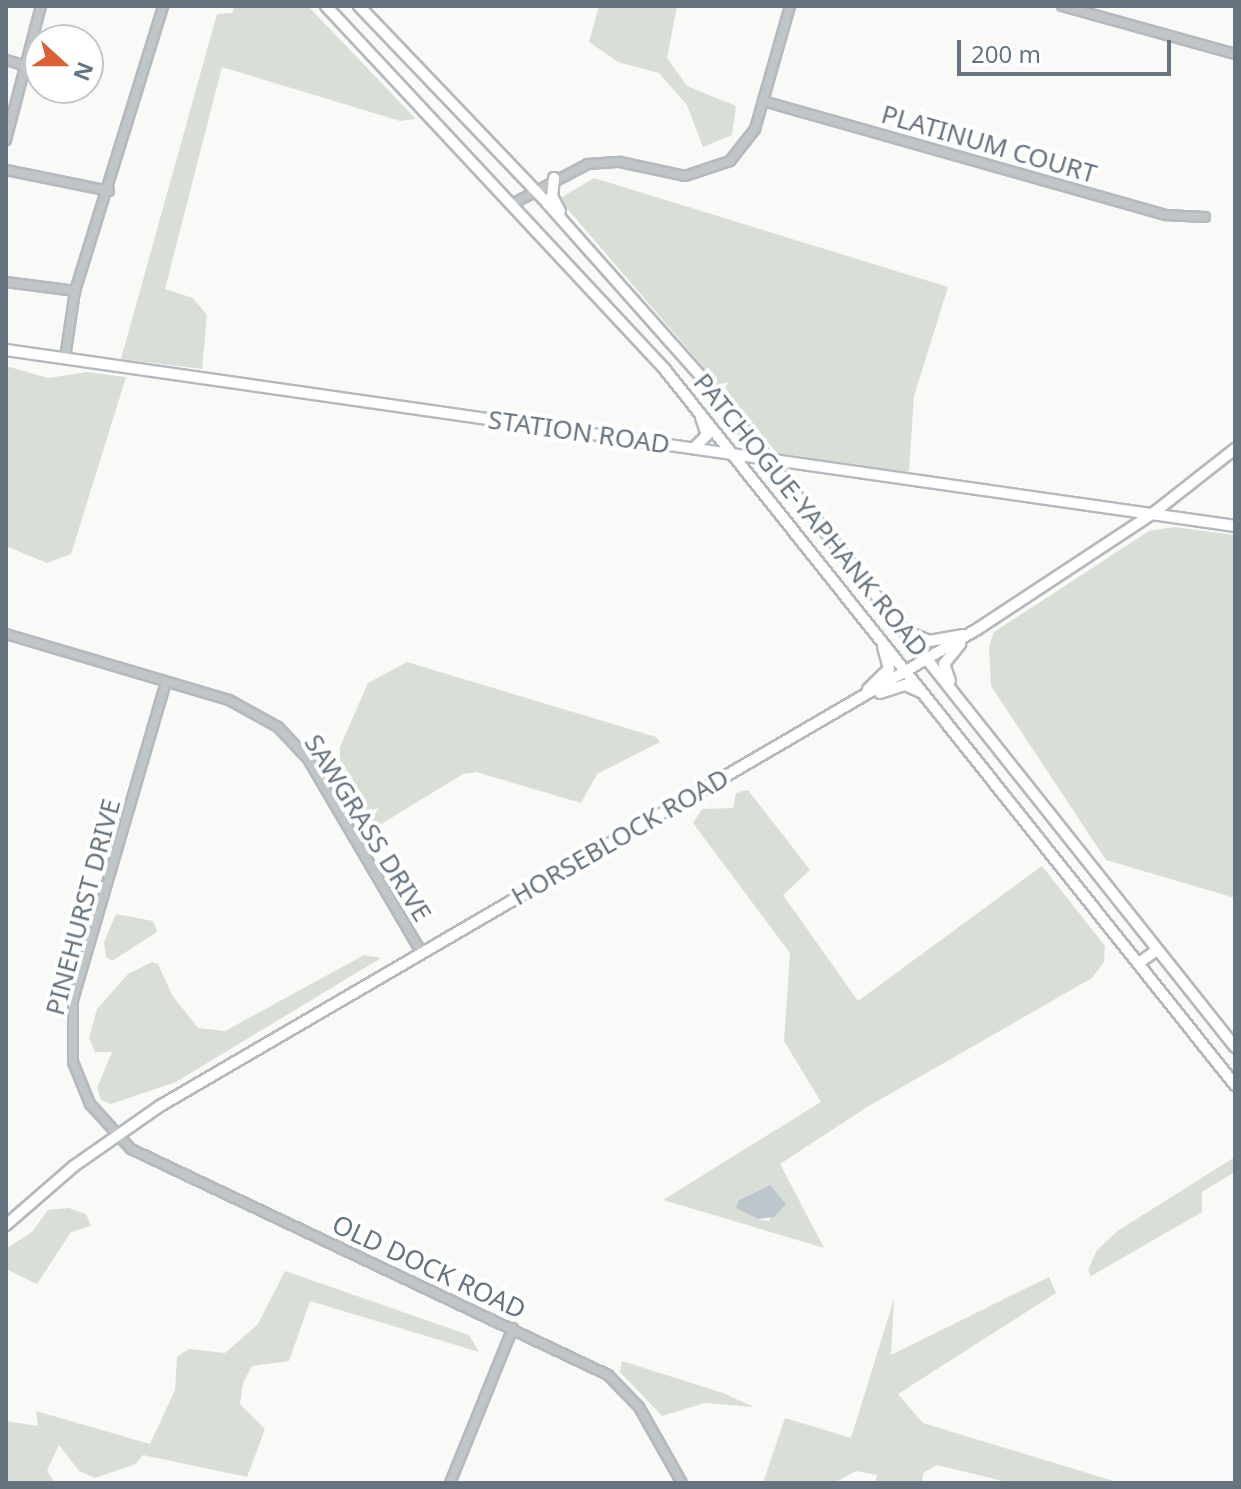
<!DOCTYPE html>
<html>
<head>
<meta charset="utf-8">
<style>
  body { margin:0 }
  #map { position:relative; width:1241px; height:1489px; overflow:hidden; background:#f9f9f7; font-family:"Noto Sans",sans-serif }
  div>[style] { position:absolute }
  .green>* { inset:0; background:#d9ded6 }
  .water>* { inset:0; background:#bcc6cb }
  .roads { filter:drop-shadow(2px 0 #b4b9bd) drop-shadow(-2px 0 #b4b9bd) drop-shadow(0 2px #b4b9bd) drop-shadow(0 -2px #b4b9bd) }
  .minor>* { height:8px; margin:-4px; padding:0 4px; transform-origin:4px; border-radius:4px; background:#c0c5c8 }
  .major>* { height:10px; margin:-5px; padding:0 5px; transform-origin:5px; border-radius:5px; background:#fff }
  span { translate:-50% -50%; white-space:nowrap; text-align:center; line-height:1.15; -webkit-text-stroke:8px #fff; paint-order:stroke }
  .street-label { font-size:26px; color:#667480 }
  .frame { position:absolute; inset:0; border:8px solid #667480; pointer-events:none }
  .north { position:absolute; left:24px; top:24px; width:80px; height:80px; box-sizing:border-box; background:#fff; border:2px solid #c2c7cc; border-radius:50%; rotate:111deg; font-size:22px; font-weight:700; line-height:32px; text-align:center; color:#667480 }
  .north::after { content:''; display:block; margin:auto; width:28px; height:36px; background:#da6036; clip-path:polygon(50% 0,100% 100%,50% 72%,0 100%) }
  .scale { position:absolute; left:957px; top:40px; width:214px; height:36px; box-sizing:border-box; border:4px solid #667480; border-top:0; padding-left:10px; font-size:24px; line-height:28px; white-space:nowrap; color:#667480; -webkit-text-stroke:6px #fff; paint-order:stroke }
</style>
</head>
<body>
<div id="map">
  <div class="green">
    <div style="clip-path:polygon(235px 6px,308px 6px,416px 119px,400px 121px,222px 67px,165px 289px,193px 298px,207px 315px,202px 369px,121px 359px,217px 14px,232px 13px)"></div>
    <div style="clip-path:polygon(599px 6px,677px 6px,667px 58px,687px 86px,736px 106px,732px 135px,703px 147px,687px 105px,659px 73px,618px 62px,589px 42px)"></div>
    <div style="clip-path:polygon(594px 178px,948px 287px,914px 396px,909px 472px,777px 453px,559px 199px)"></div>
    <div style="clip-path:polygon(6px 366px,48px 378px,87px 372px,126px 377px,71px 554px,47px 563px,6px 546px)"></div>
    <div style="clip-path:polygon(1174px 527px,1235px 535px,1235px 898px,1106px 860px,991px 686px,989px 647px,994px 632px,1149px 531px)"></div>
    <div style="clip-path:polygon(407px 662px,656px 737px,660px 742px,597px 774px,581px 803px,476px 772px,463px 774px,373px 829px,340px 778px,340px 747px,368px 683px)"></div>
    <div style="clip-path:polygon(evenodd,748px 790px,810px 870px,783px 895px,858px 1001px,1042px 866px,1105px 946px,1104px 962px,1092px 978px,867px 1107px,780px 1164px,824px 1248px,663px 1200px,821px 1102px,784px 1041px,790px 953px,693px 823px,702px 809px,733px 808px,736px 793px,748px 790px,770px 1185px,779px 1199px,769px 1221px,758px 1219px,739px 1200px,770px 1185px)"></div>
    <div style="clip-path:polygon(116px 914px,153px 921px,157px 932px,112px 961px,106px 957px,104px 942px)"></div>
    <div style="clip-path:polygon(364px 955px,381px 958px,176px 1082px,111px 1104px,101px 1100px,97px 1088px,112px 1052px,95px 1052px,89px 1038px,97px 1009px,128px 974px,152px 962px,158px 964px,172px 995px,198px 1028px,225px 1031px)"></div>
    <div style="clip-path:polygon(1235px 1157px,1235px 1172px,1202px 1192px,1202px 1212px,1091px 1276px,1088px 1270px,1097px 1250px,1119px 1230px)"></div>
    <div style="clip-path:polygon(69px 1208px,86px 1214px,91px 1226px,71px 1232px,37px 1284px,6px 1269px,7px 1248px,32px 1232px,48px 1210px)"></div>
    <div style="clip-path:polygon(285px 1271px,469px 1335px,479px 1352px,310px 1301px,289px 1361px,252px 1366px,243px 1383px,240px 1404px,265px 1429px,247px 1477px,143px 1455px,136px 1464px,95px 1478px,79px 1471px,59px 1445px,47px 1470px,55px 1483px,6px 1483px,6px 1421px,38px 1426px,36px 1411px,150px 1444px,175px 1390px,177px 1357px,189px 1349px,225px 1353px,258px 1324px)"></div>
    <div style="clip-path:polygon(1049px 1277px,1056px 1293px,898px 1394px,923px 1423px,1120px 1483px,1011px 1483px,937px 1465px,923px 1473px,922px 1483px,875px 1483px,877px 1475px,856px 1471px,834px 1483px,763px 1483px,785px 1418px,851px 1438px,894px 1299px,891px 1355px)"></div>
    <div style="clip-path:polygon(622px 1361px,723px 1393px,754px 1407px,705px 1403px,662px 1416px,620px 1372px)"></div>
  </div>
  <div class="water">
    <div style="clip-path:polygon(770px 1185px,786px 1204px,774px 1217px,758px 1219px,736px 1208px,739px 1200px)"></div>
  </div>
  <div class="roads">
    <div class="minor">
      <div style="left:1062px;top:6px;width:180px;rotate:15.5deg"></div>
      <div style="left:6px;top:60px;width:22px;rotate:16deg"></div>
      <div style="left:763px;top:101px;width:419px;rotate:15.8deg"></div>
      <div style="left:1166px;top:215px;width:39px;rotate:3deg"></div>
      <div style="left:6px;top:140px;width:138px;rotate:-75.4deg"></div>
      <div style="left:6px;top:170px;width:105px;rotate:11.5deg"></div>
      <div style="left:514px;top:203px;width:84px;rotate:-27.8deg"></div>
      <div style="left:588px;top:164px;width:32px;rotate:-4deg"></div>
      <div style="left:620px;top:162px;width:66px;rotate:12.2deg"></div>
      <div style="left:685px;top:176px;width:47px;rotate:-18.4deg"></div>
      <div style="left:730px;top:161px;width:41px;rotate:-52deg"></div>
      <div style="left:755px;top:129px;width:128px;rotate:-74.1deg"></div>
      <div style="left:6px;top:282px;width:70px;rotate:7.4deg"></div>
      <div style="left:65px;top:358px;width:68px;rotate:-81.5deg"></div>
      <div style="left:75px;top:291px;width:298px;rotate:-72.8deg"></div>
      <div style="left:6px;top:634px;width:233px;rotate:16.5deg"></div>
      <div style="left:229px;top:700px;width:56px;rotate:28.9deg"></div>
      <div style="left:278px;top:727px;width:44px;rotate:46.8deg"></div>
      <div style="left:308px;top:759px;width:225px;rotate:59.6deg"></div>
      <div style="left:166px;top:682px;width:332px;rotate:106.3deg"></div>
      <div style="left:73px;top:1001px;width:61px;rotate:90deg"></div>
      <div style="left:73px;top:1062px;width:45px;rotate:68deg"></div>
      <div style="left:90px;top:1104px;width:61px;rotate:47.7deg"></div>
      <div style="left:131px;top:1149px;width:528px;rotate:25.35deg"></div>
      <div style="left:608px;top:1375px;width:45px;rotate:45.9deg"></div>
      <div style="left:639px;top:1407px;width:87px;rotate:60.5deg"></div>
      <div style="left:450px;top:1483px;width:167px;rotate:-67.9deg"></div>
    </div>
    <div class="major">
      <div style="left:326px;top:6px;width:499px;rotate:47deg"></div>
      <div style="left:666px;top:371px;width:913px;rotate:51.45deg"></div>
      <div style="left:359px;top:6px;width:272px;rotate:46.3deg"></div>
      <div style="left:547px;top:203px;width:250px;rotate:48.4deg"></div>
      <div style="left:713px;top:390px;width:839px;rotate:51.53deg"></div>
      <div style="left:554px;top:178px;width:18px;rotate:96deg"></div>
      <div style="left:552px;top:196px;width:17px;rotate:62deg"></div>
      <div style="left:6px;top:350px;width:1242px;rotate:8.15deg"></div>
      <div style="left:694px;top:448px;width:18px;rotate:-45deg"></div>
      <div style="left:707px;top:435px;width:18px;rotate:-109deg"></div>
      <div style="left:912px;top:634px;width:18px;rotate:22deg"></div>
      <div style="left:929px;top:641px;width:34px;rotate:-10deg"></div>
      <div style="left:950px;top:681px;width:18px;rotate:-109deg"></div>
      <div style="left:944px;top:664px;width:26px;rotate:-51deg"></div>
      <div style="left:868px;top:689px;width:29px;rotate:-44deg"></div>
      <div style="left:889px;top:669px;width:23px;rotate:-105deg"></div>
      <div style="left:880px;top:693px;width:26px;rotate:-18deg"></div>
      <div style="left:905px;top:685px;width:17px;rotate:24deg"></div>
      <div style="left:1139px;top:963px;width:22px;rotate:-36deg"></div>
      <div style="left:6px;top:1225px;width:90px;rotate:-40.9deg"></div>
      <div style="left:74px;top:1166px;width:105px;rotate:-34.9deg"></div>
      <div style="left:160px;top:1106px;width:945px;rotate:-30.26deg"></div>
      <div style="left:976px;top:630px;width:211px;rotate:-33.4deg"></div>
      <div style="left:1152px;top:514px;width:105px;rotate:-38.1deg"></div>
    </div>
  </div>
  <div class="street-label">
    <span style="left:989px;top:144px;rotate:16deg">PLATINUM COURT</span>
    <span style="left:579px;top:432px;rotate:8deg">STATION ROAD</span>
    <span style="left:811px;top:515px;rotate:51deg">PATCHOGUE-YAPHANK ROAD</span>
    <span style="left:368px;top:828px;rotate:58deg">SAWGRASS DRIVE</span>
    <span style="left:620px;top:837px;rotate:-30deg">HORSEBLOCK ROAD</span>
    <span style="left:83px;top:907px;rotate:-75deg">PINEHURST DRIVE</span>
    <span style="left:429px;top:1267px;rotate:25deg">OLD DOCK ROAD</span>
  </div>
  <div class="frame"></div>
  <div class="north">N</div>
  <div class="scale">200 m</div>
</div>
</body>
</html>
